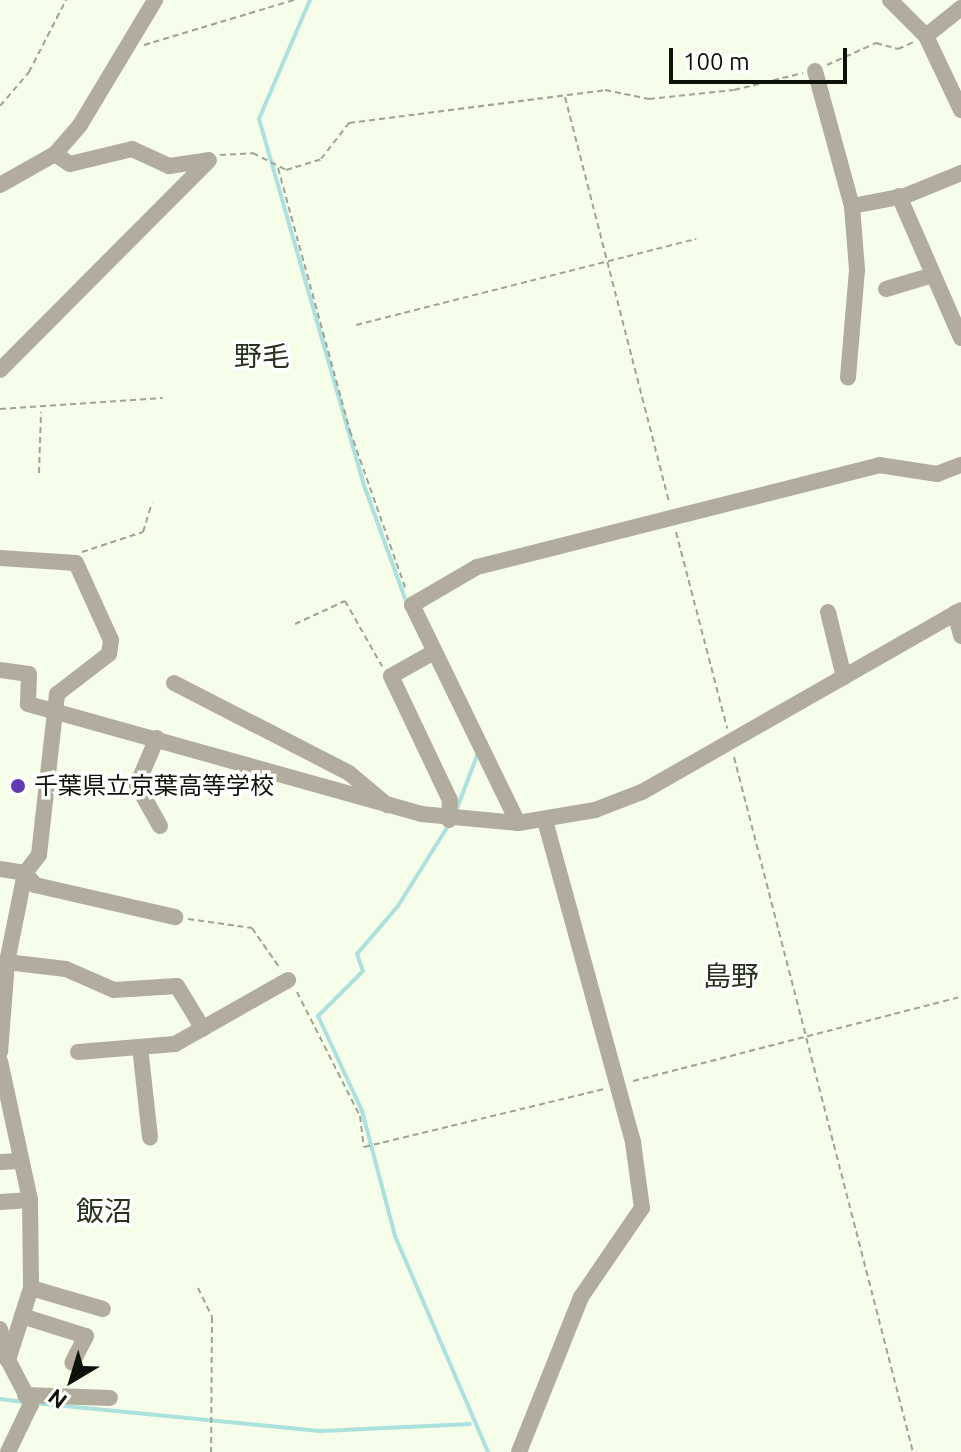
<!DOCTYPE html>
<html>
<head>
<meta charset="utf-8">
<style>
  body { margin:0 }
  #map { position:relative; width:961px; height:1452px; overflow:hidden; background:#f6feea; font-family:Ubuntu,"Noto Sans JP",sans-serif }
  div>[style] { position:absolute }
  .stream>* { height:4px; margin:-2px; padding:0 2px; transform-origin:2px; border-radius:2px; background:#ade1dd }
  .path>* { height:2px; margin-top:-1px; transform-origin:0; background:repeating-linear-gradient(90deg,#9da494 0 6px,transparent 0 10px) }
  .minor>* { height:16px; margin:-8px; padding:0 8px; transform-origin:8px; border-radius:8px; background:#b2ac9c }
  .dots>* { width:22px; height:22px; translate:-50% -50%; box-sizing:border-box; border:4px solid #fff; border-radius:50% }
  span { translate:-50% -50%; white-space:nowrap; text-align:center; line-height:1.15; -webkit-text-stroke:7px #fff; paint-order:stroke }
  .poi-label { font-size:24px; color:#0e1109 }
  .left { translate:0 -50%; text-align:left }
  .quarter-label { font-size:28px; color:#29311d }
  .north { position:absolute; left:32px; top:1340px; width:80px; height:80px; -webkit-text-stroke:6px #fff; paint-order:stroke; rotate:218deg; font-size:22px; font-weight:700; line-height:32px; text-align:center; color:#0e1109 }
  .north::after { content:''; display:block; margin:auto; width:28px; height:36px; background:#0e1109; clip-path:polygon(50% 0,100% 100%,50% 72%,0 100%) }
  .scale { position:absolute; left:669px; top:48px; width:178px; height:36px; box-sizing:border-box; border:4px solid #0e1109; border-top:0; padding-left:10px; font-size:24px; line-height:28px; white-space:nowrap; color:#0e1109; -webkit-text-stroke:6px #fff; paint-order:stroke }
</style>
</head>
<body>
<div id="map">
  <div class="stream">
    <div style="left:310px;top:0;width:129px;rotate:113.2deg"></div>
    <div style="left:259px;top:119px;width:384px;rotate:74deg"></div>
    <div style="left:365px;top:488px;width:123px;rotate:70.1deg"></div>
    <div style="left:456px;top:811px;width:62px;rotate:-69.2deg"></div>
    <div style="left:450px;top:823px;width:98px;rotate:122.1deg"></div>
    <div style="left:398px;top:906px;width:63px;rotate:130.5deg"></div>
    <div style="left:357px;top:954px;width:18px;rotate:71deg"></div>
    <div style="left:363px;top:971px;width:64px;rotate:135deg"></div>
    <div style="left:318px;top:1016px;width:105px;rotate:65.1deg"></div>
    <div style="left:362px;top:1111px;width:129px;rotate:75.2deg"></div>
    <div style="left:395px;top:1236px;width:235px;rotate:66.7deg"></div>
    <div style="left:0;top:1399px;width:26px;rotate:7deg"></div>
    <div style="left:34px;top:1403px;width:289px;rotate:5.6deg"></div>
    <div style="left:322px;top:1431px;width:148px;rotate:-2.7deg"></div>
  </div>
  <div class="path">
    <div style="left:144px;top:45px;width:157px;rotate:-16.7deg"></div>
    <div style="left:827px;top:65px;width:54px;rotate:-24.2deg"></div>
    <div style="left:876px;top:43px;width:23px;rotate:15deg"></div>
    <div style="left:898px;top:49px;width:17px;rotate:-24deg"></div>
    <div style="left:565px;top:97px;width:419px;rotate:75.6deg"></div>
    <div style="left:0;top:106px;width:45px;rotate:-49.5deg"></div>
    <div style="left:29px;top:72px;width:81px;rotate:-62.8deg"></div>
    <div style="left:220px;top:155px;width:33px;rotate:-3deg"></div>
    <div style="left:253px;top:153px;width:37px;rotate:27deg"></div>
    <div style="left:286px;top:170px;width:37px;rotate:-17deg"></div>
    <div style="left:321px;top:159px;width:46px;rotate:-52.1deg"></div>
    <div style="left:349px;top:123px;width:258px;rotate:-7.3deg"></div>
    <div style="left:605px;top:90px;width:45px;rotate:11.6deg"></div>
    <div style="left:649px;top:99px;width:85px;rotate:-6deg"></div>
    <div style="left:734px;top:90px;width:71px;rotate:-13.8deg"></div>
    <div style="left:278px;top:168px;width:273px;rotate:74.7deg"></div>
    <div style="left:350px;top:431px;width:169px;rotate:70.6deg"></div>
    <div style="left:356px;top:325px;width:351px;rotate:-14.2deg"></div>
    <div style="left:0;top:409px;width:163px;rotate:-3.9deg"></div>
    <div style="left:39px;top:473px;width:61px;rotate:-88.1deg"></div>
    <div style="left:676px;top:532px;width:203px;rotate:75.4deg"></div>
    <div style="left:82px;top:552px;width:64px;rotate:-18.2deg"></div>
    <div style="left:143px;top:532px;width:30px;rotate:-73deg"></div>
    <div style="left:295px;top:624px;width:55px;rotate:-24.7deg"></div>
    <div style="left:345px;top:601px;width:75px;rotate:60.4deg"></div>
    <div style="left:734px;top:757px;width:718px;rotate:75.56deg"></div>
    <div style="left:188px;top:919px;width:65px;rotate:8deg"></div>
    <div style="left:252px;top:928px;width:47px;rotate:55.3deg"></div>
    <div style="left:297px;top:992px;width:139px;rotate:63.1deg"></div>
    <div style="left:360px;top:1116px;width:31px;rotate:83deg"></div>
    <div style="left:364px;top:1147px;width:246px;rotate:-13.6deg"></div>
    <div style="left:633px;top:1081px;width:339px;rotate:-14.4deg"></div>
    <div style="left:198px;top:1288px;width:32px;rotate:64deg"></div>
    <div style="left:212px;top:1317px;width:135px;rotate:90.4deg"></div>
  </div>
  <div class="minor">
    <div style="left:890px;top:0;width:51px;rotate:45deg"></div>
    <div style="left:926px;top:36px;width:82px;rotate:64.7deg"></div>
    <div style="left:926px;top:36px;width:45px;rotate:-38.7deg"></div>
    <div style="left:815px;top:71px;width:140px;rotate:74.7deg"></div>
    <div style="left:852px;top:206px;width:64px;rotate:85.5deg"></div>
    <div style="left:857px;top:270px;width:108px;rotate:94.8deg"></div>
    <div style="left:55px;top:154px;width:18px;rotate:34deg"></div>
    <div style="left:70px;top:164px;width:64px;rotate:-13.6deg"></div>
    <div style="left:132px;top:149px;width:41px;rotate:24.7deg"></div>
    <div style="left:169px;top:166px;width:40px;rotate:-8.5deg"></div>
    <div style="left:0;top:185px;width:63px;rotate:-29.4deg"></div>
    <div style="left:55px;top:154px;width:38px;rotate:-49deg"></div>
    <div style="left:80px;top:125px;width:146px;rotate:-59deg"></div>
    <div style="left:899px;top:196px;width:155px;rotate:66.4deg"></div>
    <div style="left:852px;top:206px;width:54px;rotate:-10.7deg"></div>
    <div style="left:905px;top:196px;width:61px;rotate:-22.3deg"></div>
    <div style="left:886px;top:289px;width:46px;rotate:-16.5deg"></div>
    <div style="left:0;top:370px;width:296px;rotate:-45.1deg"></div>
    <div style="left:0;top:558px;width:76px;rotate:3.8deg"></div>
    <div style="left:76px;top:563px;width:85px;rotate:65.6deg"></div>
    <div style="left:111px;top:640px;width:14px;rotate:98deg"></div>
    <div style="left:109px;top:654px;width:66px;rotate:142.4deg"></div>
    <div style="left:57px;top:694px;width:162px;rotate:96.4deg"></div>
    <div style="left:39px;top:855px;width:23px;rotate:128deg"></div>
    <div style="left:25px;top:873px;width:91px;rotate:101.4deg"></div>
    <div style="left:7px;top:962px;width:90px;rotate:94.4deg"></div>
    <div style="left:828px;top:612px;width:67px;rotate:76.2deg"></div>
    <div style="left:955px;top:613px;width:24px;rotate:75deg"></div>
    <div style="left:434px;top:652px;width:49px;rotate:150.8deg"></div>
    <div style="left:391px;top:676px;width:137px;rotate:64.6deg"></div>
    <div style="left:450px;top:800px;width:20px;rotate:93deg"></div>
    <div style="left:0;top:670px;width:29px;rotate:8deg"></div>
    <div style="left:29px;top:674px;width:30px;rotate:92deg"></div>
    <div style="left:28px;top:704px;width:408px;rotate:15.6deg"></div>
    <div style="left:421px;top:814px;width:97px;rotate:5.3deg"></div>
    <div style="left:518px;top:823px;width:78px;rotate:-9.6deg"></div>
    <div style="left:595px;top:810px;width:50px;rotate:-21deg"></div>
    <div style="left:642px;top:792px;width:367px;rotate:-29.7deg"></div>
    <div style="left:174px;top:683px;width:197px;rotate:27.2deg"></div>
    <div style="left:349px;top:773px;width:50px;rotate:40.1deg"></div>
    <div style="left:157px;top:738px;width:51px;rotate:113.1deg"></div>
    <div style="left:137px;top:785px;width:47px;rotate:60.7deg"></div>
    <div style="left:518px;top:823px;width:242px;rotate:-115.9deg"></div>
    <div style="left:412px;top:605px;width:75px;rotate:-30.3deg"></div>
    <div style="left:477px;top:567px;width:415px;rotate:-14.2deg"></div>
    <div style="left:879px;top:465px;width:59px;rotate:8.8deg"></div>
    <div style="left:937px;top:474px;width:26px;rotate:-21deg"></div>
    <div style="left:0;top:869px;width:25px;rotate:9deg"></div>
    <div style="left:25px;top:873px;width:16px;rotate:50deg"></div>
    <div style="left:35px;top:885px;width:144px;rotate:12.9deg"></div>
    <div style="left:7px;top:962px;width:59px;rotate:6.8deg"></div>
    <div style="left:66px;top:969px;width:52px;rotate:23.6deg"></div>
    <div style="left:114px;top:990px;width:63px;rotate:-3.6deg"></div>
    <div style="left:177px;top:986px;width:50px;rotate:58.8deg"></div>
    <div style="left:140px;top:1047px;width:91px;rotate:83.7deg"></div>
    <div style="left:78px;top:1052px;width:97px;rotate:-4.7deg"></div>
    <div style="left:175px;top:1044px;width:130px;rotate:-29.5deg"></div>
    <div style="left:0;top:1061px;width:142px;rotate:77.8deg"></div>
    <div style="left:30px;top:1200px;width:88px;rotate:89.3deg"></div>
    <div style="left:31px;top:1288px;width:76px;rotate:107.7deg"></div>
    <div style="left:8px;top:1360px;width:50px;rotate:62.4deg"></div>
    <div style="left:31px;top:1404px;width:53px;rotate:115.6deg"></div>
    <div style="left:0;top:1162px;width:21px;rotate:-3deg"></div>
    <div style="left:0;top:1202px;width:30px;rotate:-4deg"></div>
    <div style="left:31px;top:1288px;width:75px;rotate:16.3deg"></div>
    <div style="left:22px;top:1316px;width:67px;rotate:17.4deg"></div>
    <div style="left:86px;top:1336px;width:30px;rotate:117deg"></div>
    <div style="left:0;top:1329px;width:31px;rotate:77deg"></div>
    <div style="left:25px;top:1395px;width:85px;rotate:2deg"></div>
    <div style="left:519px;top:1452px;width:167px;rotate:-68.2deg"></div>
    <div style="left:581px;top:1297px;width:108px;rotate:-55.6deg"></div>
    <div style="left:642px;top:1208px;width:67px;rotate:-97.8deg"></div>
    <div style="left:633px;top:1142px;width:334px;rotate:-105.3deg"></div>
  </div>
  <div class="dots">
    <div style="left:18px;top:786px;background:#603bb3"></div>
  </div>
  <div class="poi-label">
    <span class="left" style="left:34px;top:786px">千葉県立京葉高等学校</span>
  </div>
  <div class="quarter-label">
    <span style="left:262px;top:356px">野毛</span>
    <span style="left:731px;top:976px">島野</span>
    <span style="left:104px;top:1211px">飯沼</span>
  </div>
  <div class="north">N</div>
  <div class="scale">100 m</div>
</div>
</body>
</html>
